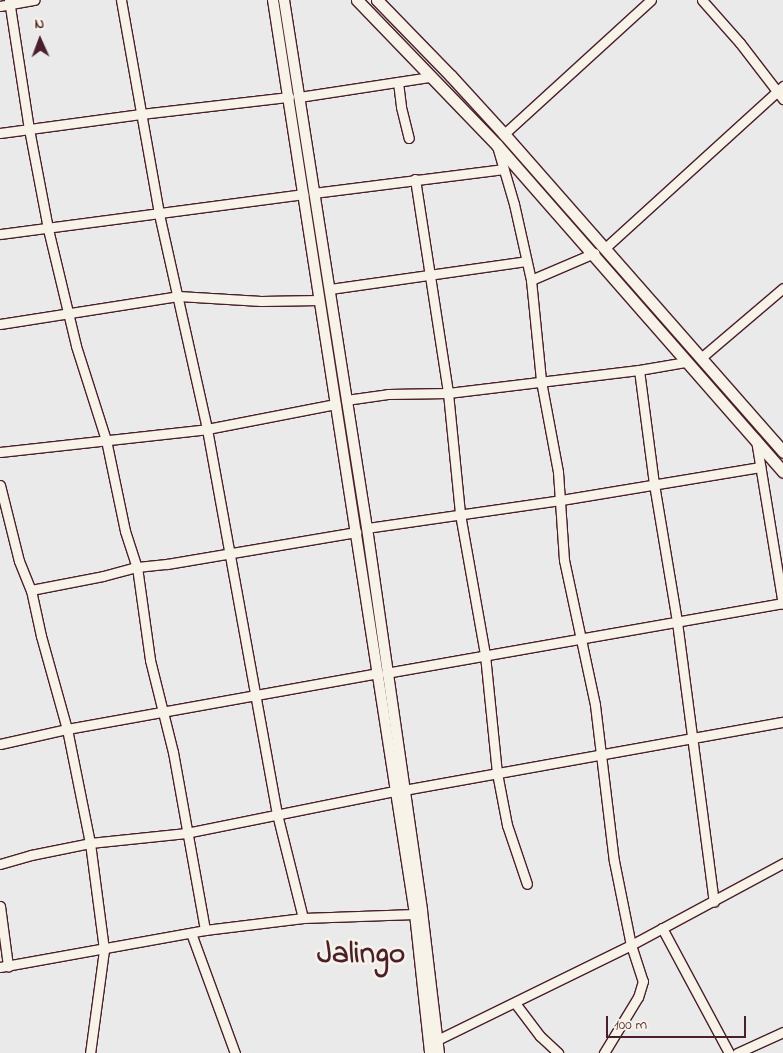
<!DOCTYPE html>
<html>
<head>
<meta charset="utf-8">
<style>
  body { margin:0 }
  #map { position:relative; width:783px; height:1053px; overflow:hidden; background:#eaeaeb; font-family:"Indie Flower",sans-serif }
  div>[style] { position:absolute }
  .roads { filter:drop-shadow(1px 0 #4a1f2b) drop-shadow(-1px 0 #4a1f2b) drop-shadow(0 1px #4a1f2b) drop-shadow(0 -1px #4a1f2b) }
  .minor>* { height:9px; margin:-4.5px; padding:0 4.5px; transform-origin:4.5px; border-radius:4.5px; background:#f7f3e8 }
  .tertiary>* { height:10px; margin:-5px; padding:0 5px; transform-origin:5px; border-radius:5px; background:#f7f3e8 }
  .secondary>* { height:11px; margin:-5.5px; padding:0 5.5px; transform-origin:5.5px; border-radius:5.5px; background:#f7f3e8 }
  span { translate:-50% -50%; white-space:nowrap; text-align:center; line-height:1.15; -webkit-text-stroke:5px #f7f3e8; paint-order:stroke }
  .town-label { font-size:31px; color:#4a1f2b; font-weight:700 }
  .north { position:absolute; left:15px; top:15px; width:50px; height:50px; -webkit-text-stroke:4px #f7f3e8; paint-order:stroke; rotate:358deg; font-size:14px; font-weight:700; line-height:20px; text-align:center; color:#4a1f2b }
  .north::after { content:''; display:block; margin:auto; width:18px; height:22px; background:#4a1f2b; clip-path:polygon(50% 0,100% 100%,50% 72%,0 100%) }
  .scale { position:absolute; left:606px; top:1016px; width:140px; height:22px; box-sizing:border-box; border:2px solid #4a1f2b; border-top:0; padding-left:6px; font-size:15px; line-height:18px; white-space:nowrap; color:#4a1f2b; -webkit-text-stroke:4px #f7f3e8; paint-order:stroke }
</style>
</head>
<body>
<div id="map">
  <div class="roads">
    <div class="minor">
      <div style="left:9px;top:0;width:131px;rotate:81.2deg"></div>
      <div style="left:29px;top:129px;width:102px;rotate:79.2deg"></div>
      <div style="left:48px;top:229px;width:120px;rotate:76.5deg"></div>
      <div style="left:76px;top:346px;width:99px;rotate:72.3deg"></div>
      <div style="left:106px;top:440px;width:93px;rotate:78.2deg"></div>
      <div style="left:125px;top:531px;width:38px;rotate:72deg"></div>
      <div style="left:137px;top:567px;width:94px;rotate:82deg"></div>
      <div style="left:150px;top:660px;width:95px;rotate:76deg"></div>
      <div style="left:173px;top:752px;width:181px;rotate:79.8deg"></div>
      <div style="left:121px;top:0;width:217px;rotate:79.9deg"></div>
      <div style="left:159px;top:214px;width:220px;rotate:77.4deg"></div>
      <div style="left:207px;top:429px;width:391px;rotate:79.7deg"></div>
      <div style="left:277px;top:814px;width:107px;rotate:76deg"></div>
      <div style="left:702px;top:0;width:57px;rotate:48.5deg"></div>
      <div style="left:740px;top:43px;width:71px;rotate:52.5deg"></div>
      <div style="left:0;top:6px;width:35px;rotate:-10deg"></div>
      <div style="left:398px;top:82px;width:25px;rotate:83deg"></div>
      <div style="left:401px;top:107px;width:32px;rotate:76deg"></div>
      <div style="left:299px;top:97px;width:133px;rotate:-8.7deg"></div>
      <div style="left:0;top:133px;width:142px;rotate:-7.7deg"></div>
      <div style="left:141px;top:114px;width:149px;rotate:-6.6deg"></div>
      <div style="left:504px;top:134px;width:199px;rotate:-42.4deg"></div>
      <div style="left:497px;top:146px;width:60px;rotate:73.7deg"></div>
      <div style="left:514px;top:204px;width:78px;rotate:77.4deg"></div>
      <div style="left:531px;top:280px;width:101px;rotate:84.3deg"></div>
      <div style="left:541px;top:381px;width:93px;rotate:79.4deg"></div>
      <div style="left:558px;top:472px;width:88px;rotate:86.1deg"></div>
      <div style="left:564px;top:560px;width:148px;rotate:77.9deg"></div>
      <div style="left:595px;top:705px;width:157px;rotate:83.1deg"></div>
      <div style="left:614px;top:861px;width:86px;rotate:78.6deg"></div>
      <div style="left:631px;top:945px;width:38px;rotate:72deg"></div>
      <div style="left:643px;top:981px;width:17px;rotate:107deg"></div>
      <div style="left:638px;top:997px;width:66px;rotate:121.3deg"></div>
      <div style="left:415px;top:179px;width:217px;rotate:81.2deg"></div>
      <div style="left:448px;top:393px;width:122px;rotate:84.3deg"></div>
      <div style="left:460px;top:514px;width:143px;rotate:79.9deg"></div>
      <div style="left:485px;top:655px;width:119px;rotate:84.2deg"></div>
      <div style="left:497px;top:773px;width:53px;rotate:79.1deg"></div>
      <div style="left:507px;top:825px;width:62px;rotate:71.3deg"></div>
      <div style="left:314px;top:193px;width:191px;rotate:-7.2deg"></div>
      <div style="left:0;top:234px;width:306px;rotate:-7.5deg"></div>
      <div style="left:605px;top:248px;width:241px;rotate:-42.3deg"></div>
      <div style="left:531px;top:280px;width:69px;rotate:-23.2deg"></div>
      <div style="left:330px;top:289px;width:198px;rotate:-8.1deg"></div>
      <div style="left:0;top:324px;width:180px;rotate:-8.9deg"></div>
      <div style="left:178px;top:296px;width:83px;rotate:3.4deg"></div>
      <div style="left:261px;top:301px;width:58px;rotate:-1deg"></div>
      <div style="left:702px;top:357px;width:106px;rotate:-40.4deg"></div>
      <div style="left:639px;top:370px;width:115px;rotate:82.5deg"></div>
      <div style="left:654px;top:484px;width:140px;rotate:80.5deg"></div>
      <div style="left:677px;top:622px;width:282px;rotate:82.5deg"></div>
      <div style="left:346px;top:400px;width:42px;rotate:-8.1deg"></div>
      <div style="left:388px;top:394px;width:60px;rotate:-1deg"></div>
      <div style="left:448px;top:393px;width:192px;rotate:-6.9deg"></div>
      <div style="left:639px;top:370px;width:48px;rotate:-9.7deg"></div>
      <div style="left:756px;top:440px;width:166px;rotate:80.7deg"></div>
      <div style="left:0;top:452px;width:208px;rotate:-6.3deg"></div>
      <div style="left:207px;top:429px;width:131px;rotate:-11deg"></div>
      <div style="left:0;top:485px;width:78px;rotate:76deg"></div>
      <div style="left:19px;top:561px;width:31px;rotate:68deg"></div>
      <div style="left:31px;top:590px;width:47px;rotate:77.7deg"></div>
      <div style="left:41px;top:636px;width:97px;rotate:74.4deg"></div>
      <div style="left:67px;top:729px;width:116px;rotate:78.6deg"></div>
      <div style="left:90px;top:843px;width:108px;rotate:82.5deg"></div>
      <div style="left:104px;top:950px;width:104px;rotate:97.7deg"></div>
      <div style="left:367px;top:528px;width:196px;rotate:-8.2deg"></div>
      <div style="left:561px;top:500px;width:202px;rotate:-9.4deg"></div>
      <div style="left:31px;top:590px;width:73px;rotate:-11deg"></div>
      <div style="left:103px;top:576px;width:35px;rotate:-15deg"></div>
      <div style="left:137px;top:567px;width:30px;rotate:-6deg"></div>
      <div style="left:167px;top:564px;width:192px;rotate:-9.6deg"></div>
      <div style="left:386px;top:673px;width:403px;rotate:-10deg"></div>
      <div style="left:0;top:744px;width:69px;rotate:-12.6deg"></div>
      <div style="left:67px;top:729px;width:315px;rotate:-10.2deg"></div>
      <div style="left:404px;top:790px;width:385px;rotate:-10.2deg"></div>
      <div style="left:0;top:864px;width:32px;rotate:-16deg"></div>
      <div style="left:31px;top:855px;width:60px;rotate:-11.5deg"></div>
      <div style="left:90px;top:843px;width:97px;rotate:-5.9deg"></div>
      <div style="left:186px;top:833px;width:213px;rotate:-11.4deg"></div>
      <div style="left:0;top:906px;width:61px;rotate:82.4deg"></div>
      <div style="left:662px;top:928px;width:142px;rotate:61.8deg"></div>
      <div style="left:191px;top:933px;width:128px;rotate:69.9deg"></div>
      <div style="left:0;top:967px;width:208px;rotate:-10.2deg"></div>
      <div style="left:205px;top:930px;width:99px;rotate:-7deg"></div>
      <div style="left:303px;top:918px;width:112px;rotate:-2deg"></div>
      <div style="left:515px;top:1003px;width:41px;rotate:52.9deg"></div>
      <div style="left:540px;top:1036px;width:25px;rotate:43deg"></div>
      <div style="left:431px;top:1043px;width:223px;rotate:-26.1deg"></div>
      <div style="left:631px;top:945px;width:173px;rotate:-28.3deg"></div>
      <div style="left:737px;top:1053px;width:51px;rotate:-24.5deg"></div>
    </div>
    <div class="tertiary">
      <div style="left:273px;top:0;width:925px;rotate:81.17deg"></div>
      <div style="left:415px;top:914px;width:140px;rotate:83.8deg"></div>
      <div style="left:284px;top:0;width:534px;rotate:81.07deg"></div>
      <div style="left:367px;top:528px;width:387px;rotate:81.8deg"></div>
      <div style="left:422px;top:911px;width:143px;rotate:83.2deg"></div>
    </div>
    <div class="secondary">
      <div style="left:357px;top:0;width:202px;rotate:46deg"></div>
      <div style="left:497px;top:145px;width:434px;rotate:48.8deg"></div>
      <div style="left:377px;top:0;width:106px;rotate:45.8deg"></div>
      <div style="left:451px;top:76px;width:79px;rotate:47.6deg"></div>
      <div style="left:504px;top:134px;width:423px;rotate:48.7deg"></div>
    </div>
  </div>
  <div class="town-label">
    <span style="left:361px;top:955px">Jalingo</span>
  </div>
  <div class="north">N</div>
  <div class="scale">100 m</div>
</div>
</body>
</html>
